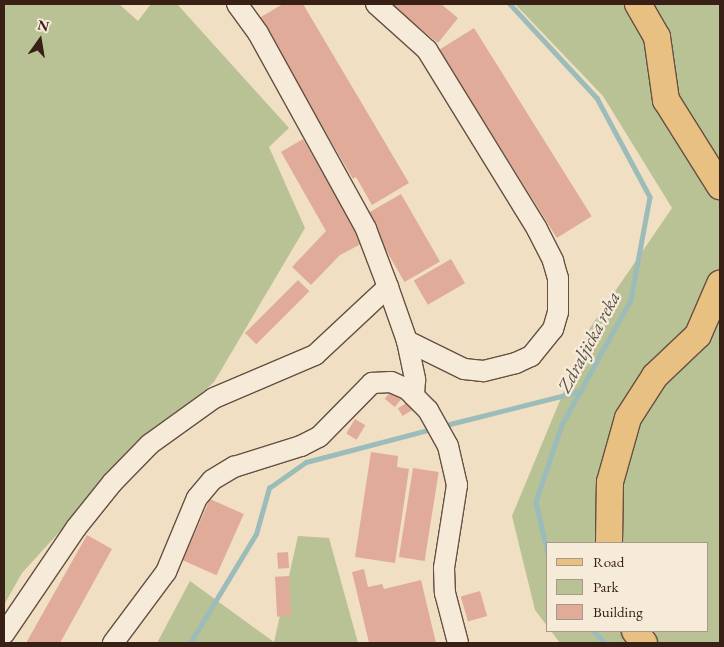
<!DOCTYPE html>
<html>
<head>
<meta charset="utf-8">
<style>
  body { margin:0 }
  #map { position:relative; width:724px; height:647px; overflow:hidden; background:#f1dfc4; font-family:"EB Garamond",serif }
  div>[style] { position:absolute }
  .green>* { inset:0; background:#b9c295 }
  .stream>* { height:4.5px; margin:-2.25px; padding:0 2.25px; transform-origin:2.25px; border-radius:2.25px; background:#9bbcb9 }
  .building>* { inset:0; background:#e0ac99; transform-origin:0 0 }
  .roads { filter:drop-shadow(1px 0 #665042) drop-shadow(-1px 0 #665042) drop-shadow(0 1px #665042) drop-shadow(0 -1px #665042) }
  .minor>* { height:20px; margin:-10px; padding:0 10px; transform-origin:10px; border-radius:10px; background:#f6ead9 }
  .major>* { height:26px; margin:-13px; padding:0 13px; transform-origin:13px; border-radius:13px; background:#e8c082 }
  span { translate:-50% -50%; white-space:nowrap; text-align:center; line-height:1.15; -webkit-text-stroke:5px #f6ead9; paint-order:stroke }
  .water-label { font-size:19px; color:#564f47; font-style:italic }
  .frame { position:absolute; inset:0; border:5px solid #382016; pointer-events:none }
  .legend { position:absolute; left:546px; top:542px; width:162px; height:90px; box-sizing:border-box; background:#f6ead9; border:1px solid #aa998b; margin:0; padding:6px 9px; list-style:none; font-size:15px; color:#382016 }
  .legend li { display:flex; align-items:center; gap:10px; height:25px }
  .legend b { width:25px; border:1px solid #aa998b }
  .north { position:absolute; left:15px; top:15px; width:50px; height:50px; -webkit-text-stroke:4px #f6ead9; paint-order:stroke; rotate:13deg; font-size:14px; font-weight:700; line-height:20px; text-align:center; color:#382016 }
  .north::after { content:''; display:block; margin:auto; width:18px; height:22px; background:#382016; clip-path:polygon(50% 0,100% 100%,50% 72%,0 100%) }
</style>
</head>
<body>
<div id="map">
  <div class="green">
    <div style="clip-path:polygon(4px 4px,119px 4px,138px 21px,151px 4px,177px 4px,289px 128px,269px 147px,305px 228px,214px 382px,115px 471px,22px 573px,4px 605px)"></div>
    <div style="clip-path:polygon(515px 4px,720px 4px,720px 643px,560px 643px,551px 631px,708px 631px,708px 543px,548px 543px,548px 627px,535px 610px,512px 516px,590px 328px,672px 208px,603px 96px)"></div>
    <div style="clip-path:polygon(298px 536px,329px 538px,358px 643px,157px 643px,190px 581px,274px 642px)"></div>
  </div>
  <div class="stream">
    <div style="left:510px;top:4px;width:128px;rotate:47.2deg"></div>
    <div style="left:597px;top:98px;width:112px;rotate:61.8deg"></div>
    <div style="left:650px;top:197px;width:105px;rotate:100.5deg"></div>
    <div style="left:631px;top:300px;width:143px;rotate:118.9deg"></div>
    <div style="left:562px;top:425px;width:81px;rotate:108.7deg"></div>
    <div style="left:536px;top:502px;width:53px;rotate:77deg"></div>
    <div style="left:442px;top:426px;width:143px;rotate:-14.1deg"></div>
    <div style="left:594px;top:631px;width:16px;rotate:47deg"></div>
    <div style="left:190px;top:643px;width:127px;rotate:-58.8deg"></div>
    <div style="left:256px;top:534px;width:48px;rotate:-74.2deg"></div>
    <div style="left:269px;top:488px;width:45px;rotate:-35.1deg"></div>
    <div style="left:306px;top:462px;width:130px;rotate:-14.7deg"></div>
  </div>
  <div class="building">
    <div style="clip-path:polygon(283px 4px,303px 4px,409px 183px,372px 205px,356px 177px,353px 179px,259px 18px)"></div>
    <div style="clip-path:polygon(390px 4px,441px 4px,458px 18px,438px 43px)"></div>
    <div style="left:474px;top:28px;width:222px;height:41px;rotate:58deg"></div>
    <div style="clip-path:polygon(303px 139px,363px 243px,340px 255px,311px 285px,292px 267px,326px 231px,281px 152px)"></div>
    <div style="left:401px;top:194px;width:78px;height:41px;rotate:60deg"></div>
    <div style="left:451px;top:259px;width:28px;height:43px;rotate:60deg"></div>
    <div style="left:298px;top:280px;width:16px;height:75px;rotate:45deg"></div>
    <div style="left:391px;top:391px;width:13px;height:10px;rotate:39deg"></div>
    <div style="left:408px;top:402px;width:9px;height:12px;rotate:58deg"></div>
    <div style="left:355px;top:419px;width:12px;height:17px;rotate:31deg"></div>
    <div style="clip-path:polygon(371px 452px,398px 456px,397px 467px,409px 469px,395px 563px,355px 557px)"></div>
    <div style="left:413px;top:468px;width:26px;height:90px;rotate:9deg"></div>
    <div style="left:210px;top:499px;width:37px;height:67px;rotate:24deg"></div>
    <div style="clip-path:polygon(87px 535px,112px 549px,60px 643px,26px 643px)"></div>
    <div style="left:288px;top:552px;width:16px;height:11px;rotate:86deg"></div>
    <div style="clip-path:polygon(364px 569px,368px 587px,382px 584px,384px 589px,421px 580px,436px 643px,369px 643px,352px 572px)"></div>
    <div style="left:289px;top:576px;width:40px;height:14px;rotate:87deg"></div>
    <div style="left:480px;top:591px;width:26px;height:20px;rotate:74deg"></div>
  </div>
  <div class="roads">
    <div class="minor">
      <div style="left:237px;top:4px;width:36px;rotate:54deg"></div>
      <div style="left:258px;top:33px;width:224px;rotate:61.1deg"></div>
      <div style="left:366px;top:229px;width:62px;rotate:69.2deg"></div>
      <div style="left:376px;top:4px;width:69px;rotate:42deg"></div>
      <div style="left:427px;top:50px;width:210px;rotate:58.4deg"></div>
      <div style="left:537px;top:229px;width:36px;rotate:63deg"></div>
      <div style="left:553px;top:261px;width:18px;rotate:74deg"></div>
      <div style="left:558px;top:278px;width:34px;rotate:90deg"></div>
      <div style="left:558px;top:312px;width:18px;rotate:106deg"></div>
      <div style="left:553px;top:329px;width:35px;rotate:129deg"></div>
      <div style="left:531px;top:356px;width:17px;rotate:155deg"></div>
      <div style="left:516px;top:363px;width:34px;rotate:166deg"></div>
      <div style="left:483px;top:371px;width:19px;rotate:-174deg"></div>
      <div style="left:464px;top:369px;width:64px;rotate:-153.8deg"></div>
      <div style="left:4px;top:634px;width:128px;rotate:-55.8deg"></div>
      <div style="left:76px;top:528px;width:58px;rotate:-51.3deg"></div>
      <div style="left:112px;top:483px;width:54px;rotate:-45.7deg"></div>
      <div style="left:150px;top:444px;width:79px;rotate:-35.7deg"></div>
      <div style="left:214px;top:398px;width:110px;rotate:-23.1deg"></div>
      <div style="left:315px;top:355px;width:100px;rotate:-43deg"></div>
      <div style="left:388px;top:287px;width:57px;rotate:70.6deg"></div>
      <div style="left:407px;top:341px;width:40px;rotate:78deg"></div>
      <div style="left:415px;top:380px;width:16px;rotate:94deg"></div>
      <div style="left:113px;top:643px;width:89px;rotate:-53.3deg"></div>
      <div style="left:166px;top:572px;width:80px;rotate:-67.3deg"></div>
      <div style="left:197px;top:498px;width:23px;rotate:-50deg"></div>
      <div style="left:212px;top:480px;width:26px;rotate:-31deg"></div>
      <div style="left:234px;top:467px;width:70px;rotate:-17.4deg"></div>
      <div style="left:301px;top:446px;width:20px;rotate:-27deg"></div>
      <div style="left:319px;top:437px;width:76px;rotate:-45.5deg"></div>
      <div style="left:372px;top:383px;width:19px;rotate:-3deg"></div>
      <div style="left:391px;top:382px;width:17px;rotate:24deg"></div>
      <div style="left:407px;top:389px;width:30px;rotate:45deg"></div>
      <div style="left:428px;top:410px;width:41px;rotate:60.9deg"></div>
      <div style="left:448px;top:446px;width:40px;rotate:77deg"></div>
      <div style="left:457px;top:485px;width:84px;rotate:98.9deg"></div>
      <div style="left:444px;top:568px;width:25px;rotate:88deg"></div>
      <div style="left:445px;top:593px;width:52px;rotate:75.4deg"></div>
    </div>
    <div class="major">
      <div style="left:638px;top:4px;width:38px;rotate:60deg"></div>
      <div style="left:657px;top:37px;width:64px;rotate:81.9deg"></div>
      <div style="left:666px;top:100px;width:102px;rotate:57.9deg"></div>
      <div style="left:609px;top:543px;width:61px;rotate:-89.1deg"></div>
      <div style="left:610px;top:482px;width:66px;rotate:-74.3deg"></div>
      <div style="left:628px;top:418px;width:50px;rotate:-57.3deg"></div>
      <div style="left:655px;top:376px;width:59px;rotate:-43.6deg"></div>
      <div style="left:698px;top:335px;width:56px;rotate:-66.7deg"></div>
      <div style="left:635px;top:631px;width:15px;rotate:53deg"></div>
    </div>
  </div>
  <div class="water-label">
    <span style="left:589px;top:342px;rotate:-62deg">Zdraljicka reka</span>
  </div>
  <div class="frame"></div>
  <ul class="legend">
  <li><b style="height:6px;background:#e8c082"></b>Road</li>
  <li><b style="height:14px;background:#b9c295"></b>Park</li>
  <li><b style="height:14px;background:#e0ac99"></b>Building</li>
  </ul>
  <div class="north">N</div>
</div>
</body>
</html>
